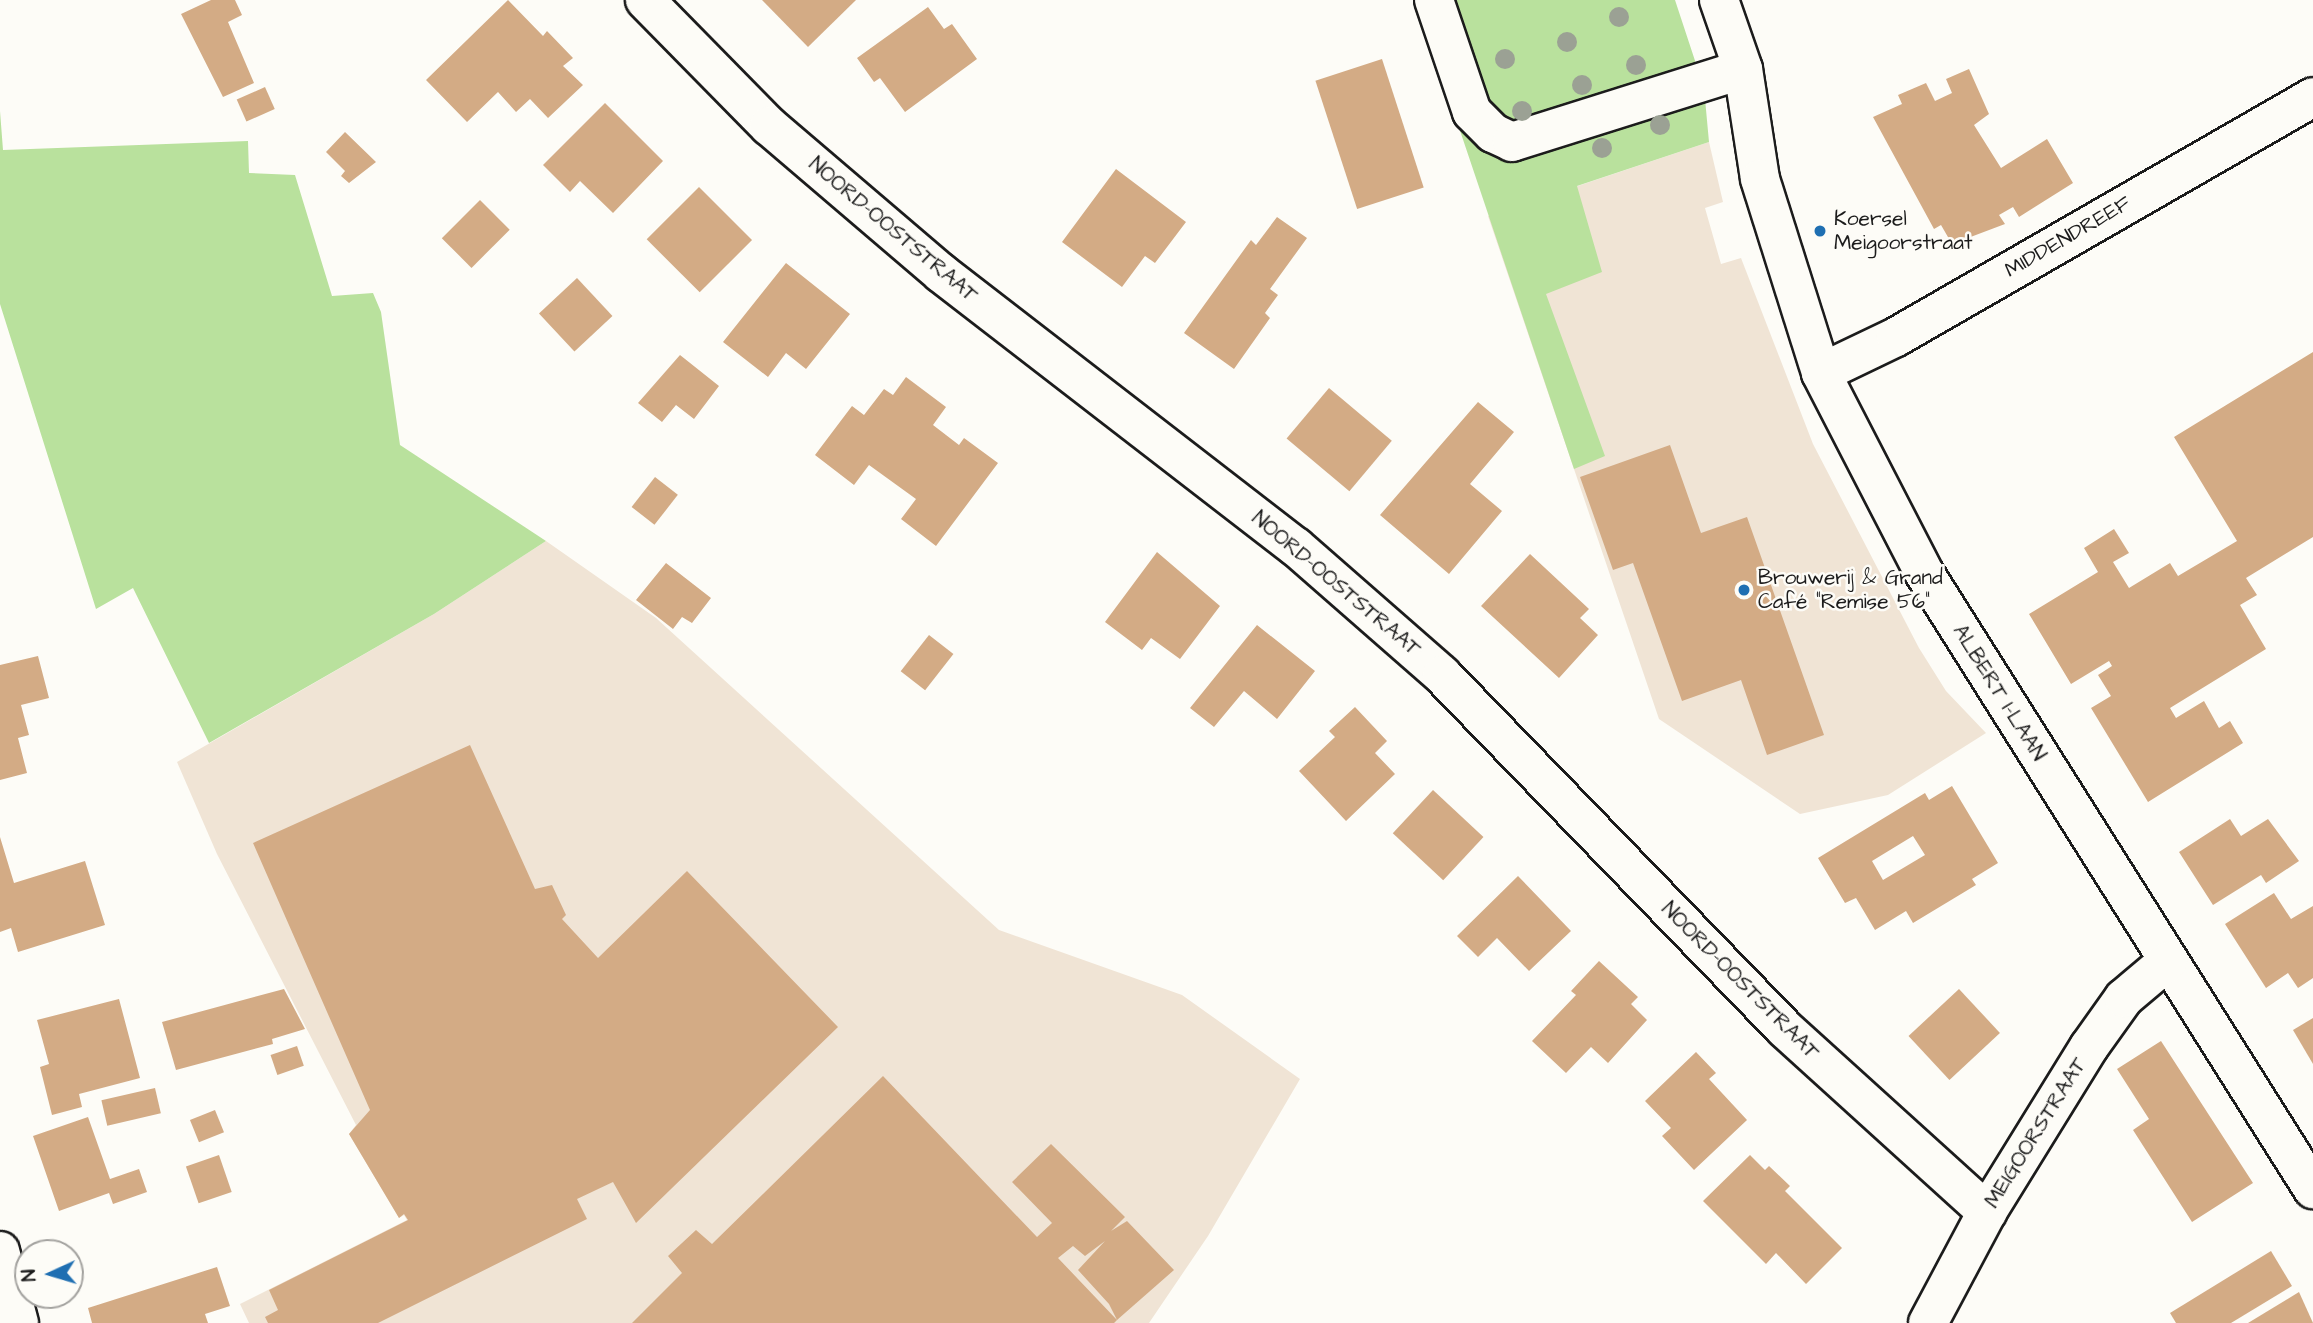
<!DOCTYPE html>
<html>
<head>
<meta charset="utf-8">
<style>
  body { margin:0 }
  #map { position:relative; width:2313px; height:1323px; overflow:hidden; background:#fdfcf7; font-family:"Architects Daughter",sans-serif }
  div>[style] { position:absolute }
  .built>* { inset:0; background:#f0e4d5 }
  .green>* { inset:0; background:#b9e19d }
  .building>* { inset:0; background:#d3ab85; transform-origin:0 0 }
  .roads { filter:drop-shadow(2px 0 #1c1c1c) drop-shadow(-2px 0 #1c1c1c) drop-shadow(0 2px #1c1c1c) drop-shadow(0 -2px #1c1c1c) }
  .minor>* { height:38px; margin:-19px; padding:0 19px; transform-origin:19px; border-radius:19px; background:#fdfcf7 }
  .trees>* { width:20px; height:20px; margin:-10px; border-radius:50%; background:#9ba194 }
  .dots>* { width:19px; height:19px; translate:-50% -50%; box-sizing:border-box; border:4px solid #fdfcf7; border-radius:50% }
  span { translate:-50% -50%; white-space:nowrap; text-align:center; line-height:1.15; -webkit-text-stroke:5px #fdfcf7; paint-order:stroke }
  .poi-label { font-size:21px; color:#1c1c1c }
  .left { translate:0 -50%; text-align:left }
  .street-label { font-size:21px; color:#1c1c1c }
  .north { position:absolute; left:14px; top:1239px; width:70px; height:70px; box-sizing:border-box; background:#fdfcf7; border:2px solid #a3a29f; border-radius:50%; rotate:266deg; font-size:19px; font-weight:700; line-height:28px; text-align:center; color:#1c1c1c }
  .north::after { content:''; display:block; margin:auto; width:24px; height:32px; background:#1f6fb2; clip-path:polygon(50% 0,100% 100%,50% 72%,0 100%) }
</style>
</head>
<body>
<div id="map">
  <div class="built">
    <div style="clip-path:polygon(1709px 142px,1723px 202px,1705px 208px,1721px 264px,1741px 258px,1813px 444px,1919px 648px,1946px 691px,1986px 733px,1888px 795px,1800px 814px,1659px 719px,1488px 216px)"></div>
    <div style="clip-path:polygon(546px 541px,656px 618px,999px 930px,1182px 995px,1300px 1079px,1208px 1236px,1149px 1323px,249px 1323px,240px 1304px,407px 1220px,404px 1215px,399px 1218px,349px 1134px,356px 1125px,217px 854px,177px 762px,434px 614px)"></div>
  </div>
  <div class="green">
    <div style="clip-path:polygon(1416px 0,1675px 0,1704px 88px,1709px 142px,1577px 186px,1602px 272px,1546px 294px,1605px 456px,1574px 469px)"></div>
    <div style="clip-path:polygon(0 111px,3px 150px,248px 141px,249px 173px,295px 175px,332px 296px,373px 293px,381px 312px,400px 445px,546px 541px,434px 614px,209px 743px,133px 588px,96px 609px,0 304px)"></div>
  </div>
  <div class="building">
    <div style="clip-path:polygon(211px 0,235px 0,242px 15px,228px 22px,254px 83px,223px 97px,181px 14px)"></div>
    <div style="clip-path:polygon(508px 0,543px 36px,547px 31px,573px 58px,563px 66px,583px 85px,548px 118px,530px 99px,516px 112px,498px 92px,467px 122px,426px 80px)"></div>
    <div style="clip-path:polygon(762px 0,856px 0,808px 47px)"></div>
    <div style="clip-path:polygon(928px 7px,944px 29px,952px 24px,977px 59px,905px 112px,880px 78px,874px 82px,857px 58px)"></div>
    <div style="left:1382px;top:59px;width:135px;height:70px;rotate:72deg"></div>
    <div style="clip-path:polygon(1969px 69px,1989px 114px,1974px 125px,2001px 168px,2047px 139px,2073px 183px,2019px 217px,2013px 207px,1999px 215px,2005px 224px,1952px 244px,1941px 225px,1934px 229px,1873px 117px,1902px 104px,1898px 95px,1926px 83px,1935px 101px,1952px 93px,1946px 79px)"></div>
    <div style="left:265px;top:87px;width:24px;height:31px;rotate:66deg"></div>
    <div style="clip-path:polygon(605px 103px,663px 161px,613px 213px,580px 181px,570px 192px,543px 165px)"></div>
    <div style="clip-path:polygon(345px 132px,376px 162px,349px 183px,341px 176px,345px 171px,326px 152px)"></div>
    <div style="clip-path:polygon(1116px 169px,1186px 222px,1155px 263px,1145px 256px,1122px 287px,1062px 242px)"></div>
    <div style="left:699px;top:187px;width:75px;height:74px;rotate:45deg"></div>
    <div style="left:480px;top:200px;width:42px;height:54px;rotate:45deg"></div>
    <div style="clip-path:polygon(1277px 217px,1307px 238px,1270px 289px,1278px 295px,1265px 313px,1270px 318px,1234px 369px,1184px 333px,1251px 240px,1256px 245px)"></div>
    <div style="clip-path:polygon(786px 263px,850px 314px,806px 369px,786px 353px,768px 377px,723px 342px)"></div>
    <div style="left:577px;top:278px;width:52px;height:52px;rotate:47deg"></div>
    <div style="clip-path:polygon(2313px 352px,2313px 537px,2246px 578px,2257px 595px,2240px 605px,2266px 649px,2170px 708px,2176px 718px,2204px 701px,2219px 728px,2230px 721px,2243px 743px,2148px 802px,2091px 708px,2111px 696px,2098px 675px,2112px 666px,2109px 661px,2071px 684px,2029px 614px,2098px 572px,2084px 548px,2114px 529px,2129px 553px,2113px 562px,2129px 588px,2170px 563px,2178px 576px,2237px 541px,2174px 437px)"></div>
    <div style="clip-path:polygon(680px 355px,719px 386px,694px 419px,676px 405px,662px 422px,638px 403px)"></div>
    <div style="clip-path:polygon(906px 377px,946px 407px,933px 425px,959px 445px,964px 438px,998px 463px,936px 546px,901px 519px,916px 499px,869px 465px,854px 485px,815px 455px,852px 406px,864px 415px,884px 389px,893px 395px)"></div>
    <div style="left:1329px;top:388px;width:82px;height:66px;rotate:40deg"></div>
    <div style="clip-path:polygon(1478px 402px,1514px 432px,1470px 484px,1502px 511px,1449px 574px,1380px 515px)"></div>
    <div style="clip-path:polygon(1670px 445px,1701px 533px,1747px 517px,1824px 735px,1767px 755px,1741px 680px,1682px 701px,1633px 563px,1613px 570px,1580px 477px)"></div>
    <div style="left:655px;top:477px;width:29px;height:38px;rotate:38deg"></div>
    <div style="clip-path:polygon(1157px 552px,1220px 606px,1180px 659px,1151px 638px,1142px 650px,1105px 622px)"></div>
    <div style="clip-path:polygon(1530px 554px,1589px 609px,1580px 618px,1598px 635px,1559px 678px,1481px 606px)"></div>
    <div style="clip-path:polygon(666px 563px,711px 598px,692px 623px,682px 617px,673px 629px,636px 600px)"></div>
    <div style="clip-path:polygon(1257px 625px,1315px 671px,1277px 719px,1244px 691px,1214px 727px,1190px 708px)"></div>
    <div style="left:929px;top:635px;width:31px;height:46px;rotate:38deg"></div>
    <div style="clip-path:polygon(38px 656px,49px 698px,21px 705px,29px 735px,18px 738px,27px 773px,0 780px,0 665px)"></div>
    <div style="clip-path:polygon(1355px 707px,1387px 741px,1375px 753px,1395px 774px,1346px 821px,1299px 771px,1335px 737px,1329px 731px)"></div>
    <div style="clip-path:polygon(470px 745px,535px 889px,552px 885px,566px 915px,562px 919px,598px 958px,687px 871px,838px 1027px,636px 1223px,613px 1182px,577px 1199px,587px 1219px,378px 1323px,268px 1323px,265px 1317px,278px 1310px,269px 1290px,408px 1220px,404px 1214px,399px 1218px,349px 1134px,370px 1110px,253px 843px)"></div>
    <div style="clip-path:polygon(evenodd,1952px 786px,1998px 863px,1972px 879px,1976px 885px,1913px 923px,1906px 911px,1875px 930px,1856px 898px,1845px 903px,1818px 858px,1925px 793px,1929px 800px,1952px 786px,1913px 836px,1925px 855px,1883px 880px,1872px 861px,1913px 836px)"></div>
    <div style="left:1433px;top:790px;width:69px;height:59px;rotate:43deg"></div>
    <div style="clip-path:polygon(2230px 819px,2241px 836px,2268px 819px,2299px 861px,2266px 883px,2261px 875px,2213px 905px,2179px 852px)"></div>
    <div style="clip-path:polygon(0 837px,14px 883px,85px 861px,105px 925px,18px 952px,11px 928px,0 932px)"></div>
    <div style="clip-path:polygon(1518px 876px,1571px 931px,1529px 971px,1497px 938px,1478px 957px,1457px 936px)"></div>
    <div style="clip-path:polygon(2274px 893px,2291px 919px,2313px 906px,2313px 978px,2298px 988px,2288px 973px,2266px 988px,2225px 924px)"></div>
    <div style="clip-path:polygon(1599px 961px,1638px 997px,1631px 1004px,1647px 1020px,1608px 1063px,1591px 1047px,1566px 1073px,1532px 1041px,1576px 995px,1571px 991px)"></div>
    <div style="clip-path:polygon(284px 989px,305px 1029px,272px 1039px,273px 1044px,176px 1070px,162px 1022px)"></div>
    <div style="left:1959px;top:989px;width:60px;height:69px;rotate:47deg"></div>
    <div style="clip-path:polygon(119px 999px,140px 1078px,79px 1094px,82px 1107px,52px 1115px,40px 1067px,49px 1064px,37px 1020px)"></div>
    <div style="clip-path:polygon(2313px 1018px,2313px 1064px,2293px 1030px)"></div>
    <div style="clip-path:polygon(2161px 1041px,2253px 1183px,2192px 1222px,2133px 1130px,2149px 1119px,2117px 1069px)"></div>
    <div style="left:297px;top:1046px;width:21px;height:28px;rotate:71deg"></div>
    <div style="clip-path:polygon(1696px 1052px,1716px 1073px,1709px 1079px,1747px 1120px,1694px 1170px,1662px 1136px,1671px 1128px,1645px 1101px)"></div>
    <div style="clip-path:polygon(883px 1076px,1037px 1237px,1052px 1223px,1012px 1182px,1051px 1144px,1125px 1217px,1111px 1231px,1127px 1221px,1174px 1270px,1117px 1320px,1109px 1304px,1078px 1270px,1105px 1241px,1085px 1256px,1073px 1246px,1058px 1258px,1117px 1320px,1114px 1323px,632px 1323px,682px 1273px,668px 1256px,696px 1230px,712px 1244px)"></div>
    <div style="left:155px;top:1088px;width:26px;height:55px;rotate:77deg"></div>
    <div style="left:215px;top:1110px;width:24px;height:27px;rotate:68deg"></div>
    <div style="clip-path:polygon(88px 1117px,110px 1179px,139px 1169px,147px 1192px,113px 1204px,109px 1193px,59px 1211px,33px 1136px)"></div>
    <div style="left:219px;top:1155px;width:39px;height:35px;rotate:71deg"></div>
    <div style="clip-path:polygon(1750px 1155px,1765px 1170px,1769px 1166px,1790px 1186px,1785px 1191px,1842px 1248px,1806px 1284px,1776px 1253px,1766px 1264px,1703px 1201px)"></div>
    <div style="clip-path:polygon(2271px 1251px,2292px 1286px,2231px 1323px,2176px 1323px,2170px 1313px)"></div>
    <div style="clip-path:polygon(217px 1267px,230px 1306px,205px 1314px,208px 1323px,92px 1323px,88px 1308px)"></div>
    <div style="clip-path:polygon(2299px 1292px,2313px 1323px,2248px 1323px)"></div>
  </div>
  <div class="roads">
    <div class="minor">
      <div style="left:645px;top:0;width:177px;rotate:45.5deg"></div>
      <div style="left:769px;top:126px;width:226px;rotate:40.5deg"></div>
      <div style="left:941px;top:273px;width:448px;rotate:37.7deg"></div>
      <div style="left:1296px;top:547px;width:194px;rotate:41.2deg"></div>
      <div style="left:1442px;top:675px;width:493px;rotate:45.9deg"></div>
      <div style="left:1785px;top:1029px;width:273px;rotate:42.2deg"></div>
      <div style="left:1434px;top:0;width:118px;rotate:71.3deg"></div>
      <div style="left:1472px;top:112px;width:30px;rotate:45deg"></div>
      <div style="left:1493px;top:133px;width:21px;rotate:25deg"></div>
      <div style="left:1512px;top:142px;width:242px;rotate:-17.5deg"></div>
      <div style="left:1719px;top:0;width:73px;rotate:70.8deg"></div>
      <div style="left:1743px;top:69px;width:111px;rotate:81.2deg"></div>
      <div style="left:1760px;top:179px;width:203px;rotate:72.5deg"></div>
      <div style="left:1821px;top:373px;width:223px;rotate:62.7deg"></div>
      <div style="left:1923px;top:571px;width:731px;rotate:57.75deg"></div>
      <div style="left:1821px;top:373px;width:83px;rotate:-25.6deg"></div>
      <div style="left:1896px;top:337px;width:481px;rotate:-29.9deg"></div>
      <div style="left:0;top:1251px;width:74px;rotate:75.2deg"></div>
      <div style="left:1928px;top:1323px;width:126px;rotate:-62deg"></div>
      <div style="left:1987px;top:1212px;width:194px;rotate:-58.3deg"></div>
      <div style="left:2089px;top:1047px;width:60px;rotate:-54.5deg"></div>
      <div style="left:2124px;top:998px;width:57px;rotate:-40.1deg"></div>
    </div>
  </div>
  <div class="trees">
    <div style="left:1619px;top:17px"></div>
    <div style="left:1567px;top:42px"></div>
    <div style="left:1505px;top:59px"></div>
    <div style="left:1636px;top:65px"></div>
    <div style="left:1582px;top:85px"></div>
    <div style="left:1522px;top:111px"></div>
    <div style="left:1660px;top:125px"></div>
    <div style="left:1602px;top:148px"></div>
  </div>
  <div class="dots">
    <div style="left:1820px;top:231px;background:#1f6fb2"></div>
    <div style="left:1744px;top:590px;background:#1f6fb2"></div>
  </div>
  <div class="poi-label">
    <span class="left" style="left:1834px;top:231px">Koersel<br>Meigoorstraat</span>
    <span class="left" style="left:1758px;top:590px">Brouwerij &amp; Grand<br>Café “Remise 56”</span>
  </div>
  <div class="street-label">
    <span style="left:893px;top:230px;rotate:40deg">NOORD-OOSTSTRAAT</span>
    <span style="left:2068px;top:237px;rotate:-30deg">MIDDENDREEF</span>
    <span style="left:1336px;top:584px;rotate:40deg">NOORD-OOSTSTRAAT</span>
    <span style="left:1999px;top:693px;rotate:58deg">ALBERT I-LAAN</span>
    <span style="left:1740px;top:981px;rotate:45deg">NOORD-OOSTSTRAAT</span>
    <span style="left:2036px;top:1133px;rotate:-58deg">MEIGOORSTRAAT</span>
  </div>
  <div class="north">N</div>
</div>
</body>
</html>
